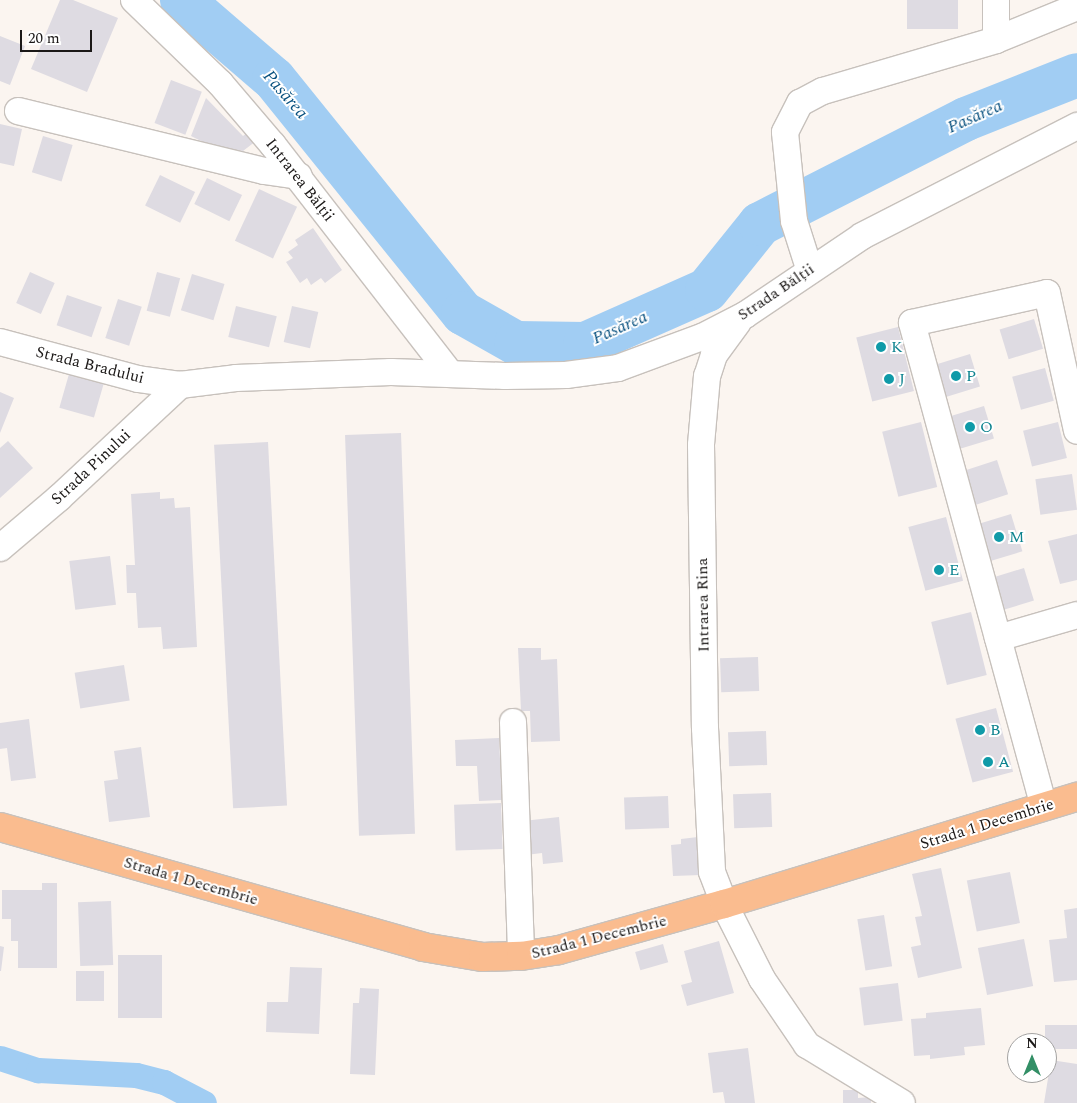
<!DOCTYPE html>
<html>
<head>
<meta charset="utf-8">
<style>
  body { margin:0 }
  #map { position:relative; width:1077px; height:1103px; overflow:hidden; background:#fbf5f0; font-family:Spectral,serif }
  div>[style] { position:absolute }
  .canal>* { height:25px; margin:-12.5px; padding:0 12.5px; transform-origin:12.5px; border-radius:12.5px; background:#a1cdf3 }
  .river>* { height:44px; margin:-22px; padding:0 22px; transform-origin:22px; border-radius:22px; background:#a1cdf3 }
  .building>* { inset:0; background:#dedbe2; transform-origin:0 0 }
  .roads { filter:drop-shadow(1px 0 #c7c1bc) drop-shadow(-1px 0 #c7c1bc) drop-shadow(0 1px #c7c1bc) drop-shadow(0 -1px #c7c1bc) }
  .minor>* { height:26px; margin:-13px; padding:0 13px; transform-origin:13px; border-radius:13px; background:#fff }
  .major>* { height:28px; margin:-14px; padding:0 14px; transform-origin:14px; border-radius:14px; background:#fabc8f }
  .dots>* { width:14px; height:14px; translate:-50% -50%; box-sizing:border-box; border:2px solid #fff; border-radius:50% }
  span { translate:-50% -50%; white-space:nowrap; text-align:center; line-height:1.15; -webkit-text-stroke:4px #fff; paint-order:stroke }
  .street-label { font-size:16px; color:#1b1817 }
  .culture-label { font-size:16px; color:#0d838f }
  .left { translate:0 -50%; text-align:left }
  .water-label { font-size:18px; color:#07507f; font-style:italic }
  .north { position:absolute; left:1007px; top:1033px; width:50px; height:50px; box-sizing:border-box; background:#fff; border:1px solid #a4a3a2; border-radius:50%; rotate:0deg; font-size:14px; font-weight:700; line-height:20px; text-align:center; color:#1b1817 }
  .north::after { content:''; display:block; margin:auto; width:18px; height:22px; background:#338f66; clip-path:polygon(50% 0,100% 100%,50% 72%,0 100%) }
  .scale { position:absolute; left:20px; top:30px; width:72px; height:22px; box-sizing:border-box; border:2px solid #1b1817; border-top:0; padding-left:6px; font-size:15px; line-height:18px; white-space:nowrap; color:#1b1817; -webkit-text-stroke:4px #fff; paint-order:stroke }
</style>
</head>
<body>
<div id="map">
  <div class="canal">
    <div style="left:0;top:1058px;width:40px;rotate:18deg"></div>
    <div style="left:38px;top:1070px;width:98px;rotate:2.9deg"></div>
    <div style="left:136px;top:1075px;width:29px;rotate:14deg"></div>
    <div style="left:164px;top:1082px;width:45px;rotate:27.7deg"></div>
  </div>
  <div class="river">
    <div style="left:182px;top:0;width:121px;rotate:40.7deg"></div>
    <div style="left:274px;top:79px;width:301px;rotate:51.1deg"></div>
    <div style="left:463px;top:313px;width:61px;rotate:29.5deg"></div>
    <div style="left:516px;top:343px;width:69px;rotate:0.8deg"></div>
    <div style="left:585px;top:344px;width:133px;rotate:-23.9deg"></div>
    <div style="left:707px;top:290px;width:85px;rotate:-51.2deg"></div>
    <div style="left:760px;top:224px;width:231px;rotate:-27deg"></div>
    <div style="left:966px;top:119px;width:119px;rotate:-21.6deg"></div>
  </div>
  <div class="building">
    <div style="clip-path:polygon(60px 0,73px 0,118px 18px,87px 92px,31px 69px)"></div>
    <div style="left:907px;top:0;width:51px;height:29px"></div>
    <div style="clip-path:polygon(0 36px,25px 46px,10px 85px,0 81px)"></div>
    <div style="left:171px;top:80px;width:33px;height:46px;rotate:21deg"></div>
    <div style="clip-path:polygon(206px 98px,243px 136px,247px 133px,256px 141px,243px 151px,211px 146px,191px 136px)"></div>
    <div style="clip-path:polygon(0 124px,22px 129px,14px 166px,0 163px)"></div>
    <div style="left:43px;top:136px;width:31px;height:38px;rotate:17deg"></div>
    <div style="left:160px;top:175px;width:39px;height:34px;rotate:26deg"></div>
    <div style="left:207px;top:178px;width:39px;height:29px;rotate:26deg"></div>
    <div style="left:259px;top:189px;width:42px;height:57px;rotate:25deg"></div>
    <div style="clip-path:polygon(313px 228px,342px 270px,325px 283px,321px 278px,311px 285px,307px 278px,300px 283px,286px 262px,293px 258px,288px 252px,298px 245px,295px 240px)"></div>
    <div style="left:30px;top:272px;width:27px;height:34px;rotate:24deg"></div>
    <div style="left:157px;top:272px;width:24px;height:40px;rotate:15deg"></div>
    <div style="left:192px;top:274px;width:34px;height:38px;rotate:17deg"></div>
    <div style="left:67px;top:295px;width:37px;height:32px;rotate:19deg"></div>
    <div style="left:118px;top:299px;width:25px;height:41px;rotate:18deg"></div>
    <div style="left:236px;top:306px;width:42px;height:32px;rotate:14deg"></div>
    <div style="left:292px;top:306px;width:27px;height:37px;rotate:13deg"></div>
    <div style="left:1034px;top:319px;width:31px;height:36px;rotate:73deg"></div>
    <div style="left:898px;top:327px;width:66px;height:43px;rotate:76deg"></div>
    <div style="left:970px;top:354px;width:34px;height:39px;rotate:73deg"></div>
    <div style="left:1045px;top:368px;width:34px;height:34px;rotate:75deg"></div>
    <div style="left:69px;top:374px;width:36px;height:35px;rotate:16deg"></div>
    <div style="clip-path:polygon(0 392px,14px 398px,0 433px)"></div>
    <div style="left:984px;top:406px;width:34px;height:38px;rotate:73deg"></div>
    <div style="left:921px;top:422px;width:67px;height:40px;rotate:76deg"></div>
    <div style="left:1058px;top:422px;width:37px;height:36px;rotate:76deg"></div>
    <div style="left:401px;top:433px;width:401px;height:56px;rotate:88deg"></div>
    <div style="clip-path:polygon(8px 441px,33px 468px,0 498px,0 448px)"></div>
    <div style="left:268px;top:442px;width:364px;height:54px;rotate:87deg"></div>
    <div style="left:997px;top:460px;width:36px;height:37px;rotate:72deg"></div>
    <div style="left:1072px;top:474px;width:36px;height:37px;rotate:82deg"></div>
    <div style="clip-path:polygon(160px 492px,160px 499px,174px 498px,175px 508px,190px 507px,197px 647px,163px 649px,161px 627px,138px 628px,136px 593px,127px 593px,126px 565px,135px 565px,131px 494px)"></div>
    <div style="left:1011px;top:514px;width:39px;height:36px;rotate:73deg"></div>
    <div style="left:946px;top:517px;width:66px;height:39px;rotate:75deg"></div>
    <div style="clip-path:polygon(1077px 534px,1077px 580px,1060px 584px,1048px 541px)"></div>
    <div style="left:110px;top:556px;width:49px;height:41px;rotate:83deg"></div>
    <div style="left:1024px;top:568px;width:34px;height:35px;rotate:73deg"></div>
    <div style="left:971px;top:612px;width:65px;height:41px;rotate:76deg"></div>
    <div style="clip-path:polygon(518px 648px,541px 648px,541px 660px,557px 659px,560px 741px,531px 742px,530px 711px,521px 711px)"></div>
    <div style="left:758px;top:657px;width:34px;height:38px;rotate:88deg"></div>
    <div style="left:124px;top:665px;width:36px;height:50px;rotate:81deg"></div>
    <div style="left:996px;top:708px;width:66px;height:42px;rotate:75deg"></div>
    <div style="clip-path:polygon(29px 719px,36px 778px,11px 781px,7px 748px,0 749px,0 723px)"></div>
    <div style="left:766px;top:731px;width:34px;height:38px;rotate:88deg"></div>
    <div style="clip-path:polygon(499px 738px,502px 800px,479px 801px,477px 766px,456px 766px,455px 740px)"></div>
    <div style="clip-path:polygon(141px 747px,150px 817px,109px 822px,104px 781px,118px 779px,114px 751px)"></div>
    <div style="left:771px;top:793px;width:34px;height:38px;rotate:88deg"></div>
    <div style="left:668px;top:796px;width:32px;height:44px;rotate:88deg"></div>
    <div style="left:501px;top:803px;width:46px;height:47px;rotate:88deg"></div>
    <div style="clip-path:polygon(559px 817px,563px 862px,543px 864px,542px 853px,526px 855px,523px 821px)"></div>
    <div style="clip-path:polygon(698px 837px,701px 875px,673px 876px,671px 845px,681px 844px,681px 839px)"></div>
    <div style="clip-path:polygon(941px 868px,962px 968px,918px 978px,911px 947px,921px 945px,915px 917px,922px 916px,912px 874px)"></div>
    <div style="left:1010px;top:872px;width:52px;height:44px;rotate:79deg"></div>
    <div style="clip-path:polygon(42px 883px,57px 883px,57px 968px,18px 968px,18px 941px,11px 941px,11px 919px,2px 919px,2px 890px,42px 890px)"></div>
    <div style="left:111px;top:901px;width:64px;height:33px;rotate:88deg"></div>
    <div style="clip-path:polygon(1077px 908px,1077px 980px,1054px 982px,1049px 940px,1067px 938px,1064px 910px)"></div>
    <div style="left:884px;top:915px;width:52px;height:27px;rotate:81deg"></div>
    <div style="left:1024px;top:939px;width:48px;height:47px;rotate:79deg"></div>
    <div style="clip-path:polygon(719px 941px,734px 993px,687px 1006px,681px 985px,692px 982px,684px 951px)"></div>
    <div style="left:663px;top:944px;width:19px;height:29px;rotate:74deg"></div>
    <div style="clip-path:polygon(0 946px,4px 947px,1px 971px,0 971px)"></div>
    <div style="left:118px;top:955px;width:44px;height:63px"></div>
    <div style="clip-path:polygon(290px 967px,322px 968px,319px 1034px,266px 1032px,267px 1002px,288px 1002px)"></div>
    <div style="left:76px;top:971px;width:28px;height:30px"></div>
    <div style="left:898px;top:983px;width:38px;height:39px;rotate:83deg"></div>
    <div style="clip-path:polygon(360px 988px,379px 989px,375px 1075px,350px 1074px,353px 1003px,359px 1003px)"></div>
    <div style="clip-path:polygon(981px 1008px,985px 1045px,964px 1047px,965px 1055px,930px 1059px,930px 1055px,914px 1056px,911px 1019px,926px 1018px,926px 1013px)"></div>
    <div style="left:1045px;top:1025px;width:32px;height:24px"></div>
    <div style="clip-path:polygon(748px 1048px,755px 1103px,725px 1103px,723px 1092px,713px 1093px,708px 1053px)"></div>
    <div style="clip-path:polygon(1051px 1060px,1077px 1064px,1077px 1103px,1044px 1103px)"></div>
    <div style="clip-path:polygon(843px 1090px,858px 1090px,858px 1098px,871px 1097px,871px 1103px,843px 1103px)"></div>
  </div>
  <div class="roads">
    <div class="minor">
      <div style="left:134px;top:0;width:120px;rotate:44deg"></div>
      <div style="left:220px;top:83px;width:82px;rotate:49.5deg"></div>
      <div style="left:273px;top:145px;width:289px;rotate:52.2deg"></div>
      <div style="left:996px;top:40px;width:40px;rotate:-90deg"></div>
      <div style="left:18px;top:111px;width:253px;rotate:13.7deg"></div>
      <div style="left:264px;top:171px;width:35px;rotate:8deg"></div>
      <div style="left:809px;top:268px;width:49px;rotate:-107.7deg"></div>
      <div style="left:794px;top:221px;width:89px;rotate:-95.8deg"></div>
      <div style="left:785px;top:132px;width:33px;rotate:-63deg"></div>
      <div style="left:800px;top:103px;width:26px;rotate:-28deg"></div>
      <div style="left:823px;top:91px;width:180px;rotate:-16.4deg"></div>
      <div style="left:996px;top:40px;width:87px;rotate:-22.2deg"></div>
      <div style="left:738px;top:322px;width:41px;rotate:126deg"></div>
      <div style="left:714px;top:355px;width:22px;rotate:108deg"></div>
      <div style="left:707px;top:376px;width:69px;rotate:95deg"></div>
      <div style="left:701px;top:445px;width:283px;rotate:89.2deg"></div>
      <div style="left:705px;top:728px;width:144px;rotate:87.2deg"></div>
      <div style="left:712px;top:872px;width:34px;rotate:69deg"></div>
      <div style="left:724px;top:904px;width:84px;rotate:63.1deg"></div>
      <div style="left:762px;top:979px;width:80px;rotate:55.7deg"></div>
      <div style="left:807px;top:1045px;width:111px;rotate:31.4deg"></div>
      <div style="left:0;top:342px;width:143px;rotate:15deg"></div>
      <div style="left:138px;top:379px;width:42px;rotate:8.1deg"></div>
      <div style="left:180px;top:385px;width:56px;rotate:-7.1deg"></div>
      <div style="left:236px;top:378px;width:155px;rotate:-2.2deg"></div>
      <div style="left:391px;top:372px;width:114px;rotate:2deg"></div>
      <div style="left:505px;top:376px;width:61px;rotate:-0.9deg"></div>
      <div style="left:566px;top:375px;width:52px;rotate:-7.7deg"></div>
      <div style="left:618px;top:368px;width:90px;rotate:-20.3deg"></div>
      <div style="left:702px;top:337px;width:48px;rotate:-27.1deg"></div>
      <div style="left:745px;top:315px;width:141px;rotate:-34deg"></div>
      <div style="left:862px;top:236px;width:242px;rotate:-27.1deg"></div>
      <div style="left:0;top:548px;width:77px;rotate:-40.3deg"></div>
      <div style="left:59px;top:498px;width:166px;rotate:-43deg"></div>
      <div style="left:998px;top:638px;width:82px;rotate:-16.2deg"></div>
      <div style="left:513px;top:722px;width:234px;rotate:88deg"></div>
      <div style="left:1044px;top:807px;width:502px;rotate:-105.26deg"></div>
      <div style="left:912px;top:323px;width:138px;rotate:-12.5deg"></div>
      <div style="left:1047px;top:293px;width:141px;rotate:77.7deg"></div>
    </div>
    <div class="major">
      <div style="left:0;top:827px;width:440px;rotate:15.8deg"></div>
      <div style="left:423px;top:947px;width:61px;rotate:9.5deg"></div>
      <div style="left:483px;top:957px;width:38px;rotate:-2deg"></div>
      <div style="left:521px;top:956px;width:38px;rotate:-9deg"></div>
      <div style="left:559px;top:950px;width:171px;rotate:-15.6deg"></div>
      <div style="left:724px;top:904px;width:369px;rotate:-16.9deg"></div>
    </div>
  </div>
  <div class="dots">
    <div style="left:881px;top:347px;background:#0f9aa8"></div>
    <div style="left:956px;top:376px;background:#0f9aa8"></div>
    <div style="left:889px;top:379px;background:#0f9aa8"></div>
    <div style="left:970px;top:427px;background:#0f9aa8"></div>
    <div style="left:999px;top:537px;background:#0f9aa8"></div>
    <div style="left:939px;top:570px;background:#0f9aa8"></div>
    <div style="left:980px;top:730px;background:#0f9aa8"></div>
    <div style="left:988px;top:762px;background:#0f9aa8"></div>
  </div>
  <div class="street-label">
    <span style="left:300px;top:180px;rotate:52deg">Intrarea Bălții</span>
    <span style="left:776px;top:292px;rotate:-34deg">Strada Bălții</span>
    <span style="left:90px;top:365px;rotate:14deg">Strada Bradului</span>
    <span style="left:91px;top:467px;rotate:-43deg">Strada Pinului</span>
    <span style="left:703px;top:605px;rotate:-91deg">Intrarea Rina</span>
    <span style="left:987px;top:824px;rotate:-17deg">Strada 1 Decembrie</span>
    <span style="left:191px;top:881px;rotate:16deg">Strada 1 Decembrie</span>
    <span style="left:599px;top:937px;rotate:-14deg">Strada 1 Decembrie</span>
  </div>
  <div class="culture-label">
    <span class="left" style="left:891px;top:347px">K</span>
    <span class="left" style="left:966px;top:376px">P</span>
    <span class="left" style="left:899px;top:379px">J</span>
    <span class="left" style="left:980px;top:427px">O</span>
    <span class="left" style="left:1009px;top:537px">M</span>
    <span class="left" style="left:949px;top:570px">E</span>
    <span class="left" style="left:990px;top:730px">B</span>
    <span class="left" style="left:998px;top:762px">A</span>
  </div>
  <div class="water-label">
    <span style="left:285px;top:95px;rotate:49deg">Pasărea</span>
    <span style="left:975px;top:117px;rotate:-24deg">Pasărea</span>
    <span style="left:620px;top:328px;rotate:-24deg">Pasărea</span>
  </div>
  <div class="north">N</div>
  <div class="scale">20 m</div>
</div>
</body>
</html>
